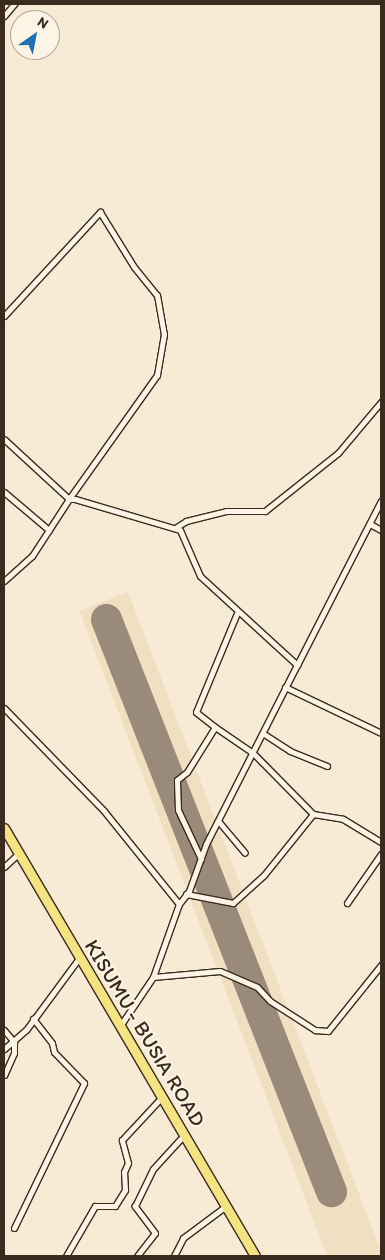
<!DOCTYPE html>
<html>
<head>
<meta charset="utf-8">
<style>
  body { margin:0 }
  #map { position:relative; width:385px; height:1260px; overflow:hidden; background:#f7ebd5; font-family:Itim,sans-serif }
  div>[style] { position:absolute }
  .built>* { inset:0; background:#f1dfc2; transform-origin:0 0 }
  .runway>* { height:31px; margin:-15.5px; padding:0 15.5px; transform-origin:15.5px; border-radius:15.5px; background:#998a7a }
  .roads { filter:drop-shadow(1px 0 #3b2a1e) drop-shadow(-1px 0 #3b2a1e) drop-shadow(0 1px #3b2a1e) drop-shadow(0 -1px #3b2a1e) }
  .minor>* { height:5px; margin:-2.5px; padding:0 2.5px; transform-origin:2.5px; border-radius:2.5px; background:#fcf5e5 }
  .trunk>* { height:9px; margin:-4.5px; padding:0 4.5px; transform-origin:4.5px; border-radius:4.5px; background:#f5e382 }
  span { translate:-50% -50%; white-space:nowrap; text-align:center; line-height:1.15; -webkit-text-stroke:4px #fcf5e5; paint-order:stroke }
  .street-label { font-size:21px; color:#3b2a1e }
  .frame { position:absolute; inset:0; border:5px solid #3b2a1e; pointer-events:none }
  .north { position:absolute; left:10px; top:10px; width:50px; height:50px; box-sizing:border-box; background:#fcf5e5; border:1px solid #afa495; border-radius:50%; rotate:33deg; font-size:14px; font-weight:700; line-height:20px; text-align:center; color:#3b2a1e }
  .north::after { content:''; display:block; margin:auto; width:18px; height:22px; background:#1f6fb2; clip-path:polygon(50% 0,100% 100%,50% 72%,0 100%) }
</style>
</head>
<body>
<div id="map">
  <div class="built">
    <div style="left:128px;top:592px;width:710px;height:52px;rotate:69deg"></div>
  </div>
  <div class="runway">
    <div style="left:106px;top:619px;width:615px;rotate:68.53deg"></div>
  </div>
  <div class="roads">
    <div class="minor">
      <div style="left:4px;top:16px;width:16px;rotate:-50deg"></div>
      <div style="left:4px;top:316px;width:142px;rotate:-47.3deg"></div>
      <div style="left:100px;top:212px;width:65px;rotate:58.3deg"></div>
      <div style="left:134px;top:267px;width:36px;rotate:51deg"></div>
      <div style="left:157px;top:295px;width:40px;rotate:80deg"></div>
      <div style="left:164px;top:334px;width:42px;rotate:99.7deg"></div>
      <div style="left:157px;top:375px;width:152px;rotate:125.4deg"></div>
      <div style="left:69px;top:499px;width:88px;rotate:-137.3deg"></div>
      <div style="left:4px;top:492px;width:59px;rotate:40.2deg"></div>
      <div style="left:370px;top:524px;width:13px;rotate:29deg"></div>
      <div style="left:175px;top:528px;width:13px;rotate:-32deg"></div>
      <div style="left:186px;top:521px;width:41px;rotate:-14deg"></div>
      <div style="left:226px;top:511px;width:39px"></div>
      <div style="left:265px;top:511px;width:93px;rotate:-38.5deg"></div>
      <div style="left:338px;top:453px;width:67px;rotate:-49.9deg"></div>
      <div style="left:4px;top:581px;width:38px;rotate:-42deg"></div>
      <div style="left:32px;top:556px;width:68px;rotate:-57deg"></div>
      <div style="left:69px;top:499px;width:6px"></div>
      <div style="left:75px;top:499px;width:109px;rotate:16.4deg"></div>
      <div style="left:180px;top:530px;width:50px;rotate:66.5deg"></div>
      <div style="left:200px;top:576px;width:132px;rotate:42.5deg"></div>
      <div style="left:297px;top:665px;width:184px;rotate:-62.9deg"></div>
      <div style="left:285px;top:687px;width:106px;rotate:25.6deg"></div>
      <div style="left:4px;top:708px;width:144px;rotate:45.8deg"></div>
      <div style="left:104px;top:811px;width:119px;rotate:51.1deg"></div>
      <div style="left:215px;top:727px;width:24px;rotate:-142deg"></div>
      <div style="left:196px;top:712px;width:107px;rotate:-67.5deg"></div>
      <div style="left:264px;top:734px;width:31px;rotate:33deg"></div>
      <div style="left:290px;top:751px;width:40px;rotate:22deg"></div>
      <div style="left:219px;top:822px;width:40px;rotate:50deg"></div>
      <div style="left:201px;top:859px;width:54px;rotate:-115.1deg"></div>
      <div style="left:178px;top:810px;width:30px;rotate:-92deg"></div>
      <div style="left:177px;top:780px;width:13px;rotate:-39deg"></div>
      <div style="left:187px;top:772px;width:53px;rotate:-58.1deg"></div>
      <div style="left:215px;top:727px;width:46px;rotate:34.4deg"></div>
      <div style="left:253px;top:753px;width:86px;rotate:45.5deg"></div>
      <div style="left:313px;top:814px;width:30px;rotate:9deg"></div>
      <div style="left:343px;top:819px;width:44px;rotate:31.2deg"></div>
      <div style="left:4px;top:867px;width:21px;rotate:-43deg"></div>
      <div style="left:186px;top:894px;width:48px;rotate:10.8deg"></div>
      <div style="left:233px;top:903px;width:42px;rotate:-42.1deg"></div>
      <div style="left:264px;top:875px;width:78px;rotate:-51.2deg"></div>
      <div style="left:347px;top:903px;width:60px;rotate:-55.2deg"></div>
      <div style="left:153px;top:977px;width:67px;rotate:-5.1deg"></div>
      <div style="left:220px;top:971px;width:40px;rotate:23.4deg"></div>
      <div style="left:257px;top:987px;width:19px;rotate:47deg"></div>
      <div style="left:270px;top:1001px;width:54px;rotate:32.8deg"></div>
      <div style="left:315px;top:1030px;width:13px;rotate:4deg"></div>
      <div style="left:328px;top:1031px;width:85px;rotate:-51.2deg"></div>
      <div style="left:120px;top:1026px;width:59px;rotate:-56deg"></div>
      <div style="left:153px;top:977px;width:77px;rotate:-70.4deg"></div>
      <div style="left:179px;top:904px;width:16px;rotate:-52deg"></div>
      <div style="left:189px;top:891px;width:50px;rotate:-70.1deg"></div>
      <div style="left:206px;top:844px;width:201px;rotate:-63.1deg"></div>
      <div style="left:4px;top:1030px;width:16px;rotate:50deg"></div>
      <div style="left:14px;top:1042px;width:11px;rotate:90deg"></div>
      <div style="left:14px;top:1053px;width:24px;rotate:114deg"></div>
      <div style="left:4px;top:1049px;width:29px;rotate:-41deg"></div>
      <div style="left:26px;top:1030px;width:89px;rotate:-53.6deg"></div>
      <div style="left:14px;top:1228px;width:161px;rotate:-64.2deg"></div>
      <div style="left:84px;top:1083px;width:43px;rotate:-134.1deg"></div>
      <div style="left:54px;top:1052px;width:9px;rotate:-103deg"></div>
      <div style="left:52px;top:1043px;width:31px;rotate:-128deg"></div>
      <div style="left:66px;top:1256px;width:58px;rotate:-59.9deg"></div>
      <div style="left:95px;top:1206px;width:20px"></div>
      <div style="left:115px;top:1206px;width:19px;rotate:-58deg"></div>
      <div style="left:125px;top:1190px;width:18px;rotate:-93deg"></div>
      <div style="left:124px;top:1172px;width:10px;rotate:-66deg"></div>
      <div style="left:128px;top:1163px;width:24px;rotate:-105deg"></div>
      <div style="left:122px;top:1140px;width:59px;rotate:-47.1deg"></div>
      <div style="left:137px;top:1256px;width:29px;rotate:-52deg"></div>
      <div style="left:155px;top:1233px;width:34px;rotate:-127deg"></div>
      <div style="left:135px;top:1206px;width:41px;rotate:-64.1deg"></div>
      <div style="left:153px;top:1169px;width:46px;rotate:-47.6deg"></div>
      <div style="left:174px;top:1256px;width:20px;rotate:-63deg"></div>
      <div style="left:183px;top:1238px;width:54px;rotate:-36.7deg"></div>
    </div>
    <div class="trunk">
      <div style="left:4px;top:828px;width:496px;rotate:59.6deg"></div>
    </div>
  </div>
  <div class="street-label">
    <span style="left:145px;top:1033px;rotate:59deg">KISUMU - BUSIA ROAD</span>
  </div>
  <div class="frame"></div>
  <div class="north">N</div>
</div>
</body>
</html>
